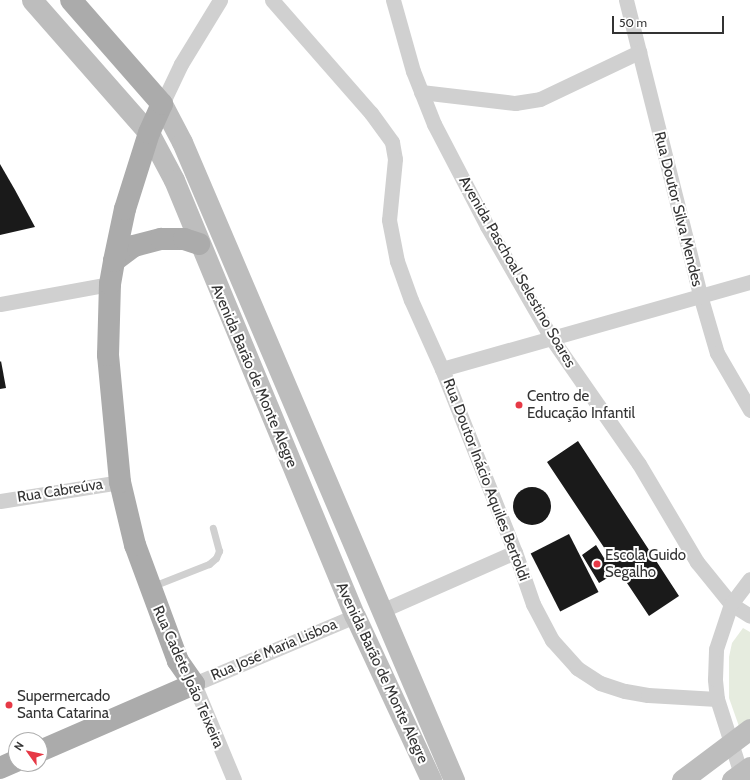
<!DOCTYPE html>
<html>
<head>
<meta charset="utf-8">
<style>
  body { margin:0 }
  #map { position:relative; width:750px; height:780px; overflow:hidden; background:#fff; font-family:Cabin,sans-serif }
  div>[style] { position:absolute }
  .green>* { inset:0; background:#e6ecdf }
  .building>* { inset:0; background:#1a1a1a; transform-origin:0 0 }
  .round { border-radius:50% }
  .lane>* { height:7px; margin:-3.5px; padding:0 3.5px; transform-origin:3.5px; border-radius:3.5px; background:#d0d0d0 }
  .street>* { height:15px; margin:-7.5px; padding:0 7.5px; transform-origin:7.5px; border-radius:7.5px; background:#d0d0d0 }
  .secondary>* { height:21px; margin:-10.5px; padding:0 10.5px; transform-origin:10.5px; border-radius:10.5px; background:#bdbdbd }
  .primary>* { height:22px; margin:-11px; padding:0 11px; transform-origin:11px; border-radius:11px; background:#ababab }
  .dots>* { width:11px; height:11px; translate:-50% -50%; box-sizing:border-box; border:2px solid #fff; border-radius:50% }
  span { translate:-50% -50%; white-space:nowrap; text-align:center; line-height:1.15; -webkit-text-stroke:4px #fff; paint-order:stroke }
  .street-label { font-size:15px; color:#333 }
  .poi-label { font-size:15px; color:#333 }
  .left { translate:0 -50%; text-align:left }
  .north { position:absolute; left:8px; top:732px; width:40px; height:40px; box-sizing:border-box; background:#fff; border:1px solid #adadad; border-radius:50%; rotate:303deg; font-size:11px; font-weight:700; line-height:16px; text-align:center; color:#333 }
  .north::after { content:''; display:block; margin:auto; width:14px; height:18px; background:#e63946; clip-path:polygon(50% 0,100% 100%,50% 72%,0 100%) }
  .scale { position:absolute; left:612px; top:16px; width:112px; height:18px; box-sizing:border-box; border:2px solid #333; border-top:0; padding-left:5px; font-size:12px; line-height:14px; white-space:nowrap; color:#333; -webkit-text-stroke:3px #fff; paint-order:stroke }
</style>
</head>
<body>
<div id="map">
  <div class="green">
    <div style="clip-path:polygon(743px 628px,750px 632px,750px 725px,741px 732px,729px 698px,729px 657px,732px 643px)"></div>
  </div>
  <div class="building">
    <div style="clip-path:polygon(0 164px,15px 190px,35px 227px,0 235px)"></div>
    <div style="clip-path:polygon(1px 361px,6px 388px,0 389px,0 362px)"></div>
    <div style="clip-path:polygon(578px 441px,679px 596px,649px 616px,619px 571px,599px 583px,582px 555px,596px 545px,604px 558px,609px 555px,547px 462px)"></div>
    <div class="round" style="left:513px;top:487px;width:38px;height:38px"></div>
    <div style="left:569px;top:534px;width:65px;height:43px;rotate:63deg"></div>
  </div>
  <div class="lane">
    <div style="left:153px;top:586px;width:60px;rotate:-21.4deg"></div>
    <div style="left:209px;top:564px;width:9px;rotate:-41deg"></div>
    <div style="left:216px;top:558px;width:8px;rotate:-67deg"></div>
    <div style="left:219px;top:551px;width:24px;rotate:-105deg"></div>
  </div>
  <div class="street">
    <div style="left:272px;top:0;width:150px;rotate:48.8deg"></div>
    <div style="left:371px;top:113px;width:36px;rotate:54deg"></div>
    <div style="left:392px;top:142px;width:17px;rotate:80deg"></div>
    <div style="left:395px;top:159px;width:61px;rotate:95.6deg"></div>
    <div style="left:389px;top:220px;width:42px;rotate:79deg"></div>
    <div style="left:397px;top:261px;width:41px;rotate:70.3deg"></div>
    <div style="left:411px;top:300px;width:76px;rotate:65.8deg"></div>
    <div style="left:442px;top:369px;width:197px;rotate:68.3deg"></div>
    <div style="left:515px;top:552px;width:55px;rotate:70.9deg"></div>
    <div style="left:533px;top:604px;width:41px;rotate:62.2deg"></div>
    <div style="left:552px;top:640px;width:38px;rotate:48deg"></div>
    <div style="left:577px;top:668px;width:27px;rotate:33deg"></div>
    <div style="left:600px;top:683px;width:26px;rotate:18deg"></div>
    <div style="left:625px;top:691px;width:23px;rotate:10deg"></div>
    <div style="left:648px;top:695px;width:69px;rotate:3.3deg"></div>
    <div style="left:393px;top:0;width:74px;rotate:74.3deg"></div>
    <div style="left:413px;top:71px;width:57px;rotate:68.4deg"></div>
    <div style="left:434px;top:124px;width:115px;rotate:62.5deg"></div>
    <div style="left:487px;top:226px;width:130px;rotate:60.1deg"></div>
    <div style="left:552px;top:339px;width:152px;rotate:55.2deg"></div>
    <div style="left:639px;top:464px;width:114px;rotate:59.4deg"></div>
    <div style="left:697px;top:562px;width:54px;rotate:51deg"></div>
    <div style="left:731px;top:604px;width:22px;rotate:32deg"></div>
    <div style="left:626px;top:0;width:304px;rotate:75.9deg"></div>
    <div style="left:700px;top:295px;width:60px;rotate:73.7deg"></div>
    <div style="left:717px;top:353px;width:66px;rotate:59.9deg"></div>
    <div style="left:421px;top:92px;width:95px;rotate:6.7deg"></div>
    <div style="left:515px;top:103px;width:25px;rotate:-9deg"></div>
    <div style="left:540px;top:99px;width:110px;rotate:-25.4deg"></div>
    <div style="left:162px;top:104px;width:44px;rotate:-64.6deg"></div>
    <div style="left:181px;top:64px;width:75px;rotate:-58.6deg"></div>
    <div style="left:0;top:304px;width:112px;rotate:-10.3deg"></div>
    <div style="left:442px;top:369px;width:320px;rotate:-15.8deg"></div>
    <div style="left:0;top:501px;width:121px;rotate:-9deg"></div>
    <div style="left:381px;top:611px;width:146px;rotate:-23.8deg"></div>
    <div style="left:749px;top:779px;width:9px;rotate:-148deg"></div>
    <div style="left:741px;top:774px;width:79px;rotate:-107.7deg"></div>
    <div style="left:717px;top:699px;width:20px;rotate:-96deg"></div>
    <div style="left:715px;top:679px;width:30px;rotate:-88deg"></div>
    <div style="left:716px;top:649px;width:47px;rotate:-71.6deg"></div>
    <div style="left:731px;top:604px;width:31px;rotate:-53deg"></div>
    <div style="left:234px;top:780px;width:104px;rotate:-112.6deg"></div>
    <div style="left:194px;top:684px;width:175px;rotate:-22.9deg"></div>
  </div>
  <div class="secondary">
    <div style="left:32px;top:0;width:177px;rotate:48.7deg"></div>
    <div style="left:149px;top:133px;width:53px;rotate:62deg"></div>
    <div style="left:174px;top:180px;width:472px;rotate:67.5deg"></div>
    <div style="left:355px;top:616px;width:181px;rotate:65.1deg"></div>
    <div style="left:162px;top:104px;width:43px;rotate:62.2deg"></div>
    <div style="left:182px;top:142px;width:694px;rotate:66.91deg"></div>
    <div style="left:682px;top:780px;width:85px;rotate:-36.9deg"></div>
    <div style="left:732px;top:780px;width:22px;rotate:-36deg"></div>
  </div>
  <div class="primary">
    <div style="left:114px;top:261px;width:25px;rotate:-37deg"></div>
    <div style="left:134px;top:246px;width:28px;rotate:-15deg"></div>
    <div style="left:161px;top:239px;width:23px"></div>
    <div style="left:184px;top:239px;width:16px;rotate:18deg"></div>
    <div style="left:40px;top:751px;width:168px;rotate:-23.5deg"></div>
    <div style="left:194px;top:684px;width:28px;rotate:-125deg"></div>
    <div style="left:178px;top:661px;width:124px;rotate:-110.3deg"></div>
    <div style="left:135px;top:545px;width:65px;rotate:-103.4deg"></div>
    <div style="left:120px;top:482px;width:128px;rotate:-95.4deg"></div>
    <div style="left:108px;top:355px;width:71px;rotate:-88.4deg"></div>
    <div style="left:110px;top:284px;width:23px;rotate:-80deg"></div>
    <div style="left:114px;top:261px;width:53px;rotate:-78.1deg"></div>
    <div style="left:125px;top:209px;width:80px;rotate:-72.5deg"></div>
    <div style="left:149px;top:133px;width:32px;rotate:-66deg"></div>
    <div style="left:162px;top:104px;width:138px;rotate:-131.2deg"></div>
    <div style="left:0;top:768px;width:17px;rotate:-24deg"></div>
  </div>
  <div class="dots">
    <div style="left:519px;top:405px;background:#e63946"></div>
    <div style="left:597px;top:564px;background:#e63946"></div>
    <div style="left:9px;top:705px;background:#e63946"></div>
  </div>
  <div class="street-label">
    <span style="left:678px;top:209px;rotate:76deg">Rua Doutor Silva Mendes</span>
    <span style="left:517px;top:272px;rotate:60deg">Avenida Paschoal Selestino Soares</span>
    <span style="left:254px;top:376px;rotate:67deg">Avenida Barão de Monte Alegre</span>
    <span style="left:486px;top:480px;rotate:69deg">Rua Doutor Inácio Aquiles Bertoldi</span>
    <span style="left:60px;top:491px;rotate:-9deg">Rua Cabreúva</span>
    <span style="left:274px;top:650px;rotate:-23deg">Rua José Maria Lisboa</span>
    <span style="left:382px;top:673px;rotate:65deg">Avenida Barão de Monte Alegre</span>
    <span style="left:188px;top:677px;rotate:66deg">Rua Cadete João Teixeira</span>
  </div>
  <div class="poi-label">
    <span class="left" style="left:527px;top:405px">Centro de<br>Educação Infantil</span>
    <span class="left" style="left:605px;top:564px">Escola Guido<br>Segalho</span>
    <span class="left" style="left:17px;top:705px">Supermercado<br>Santa Catarina</span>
  </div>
  <div class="north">N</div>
  <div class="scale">50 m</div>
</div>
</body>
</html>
